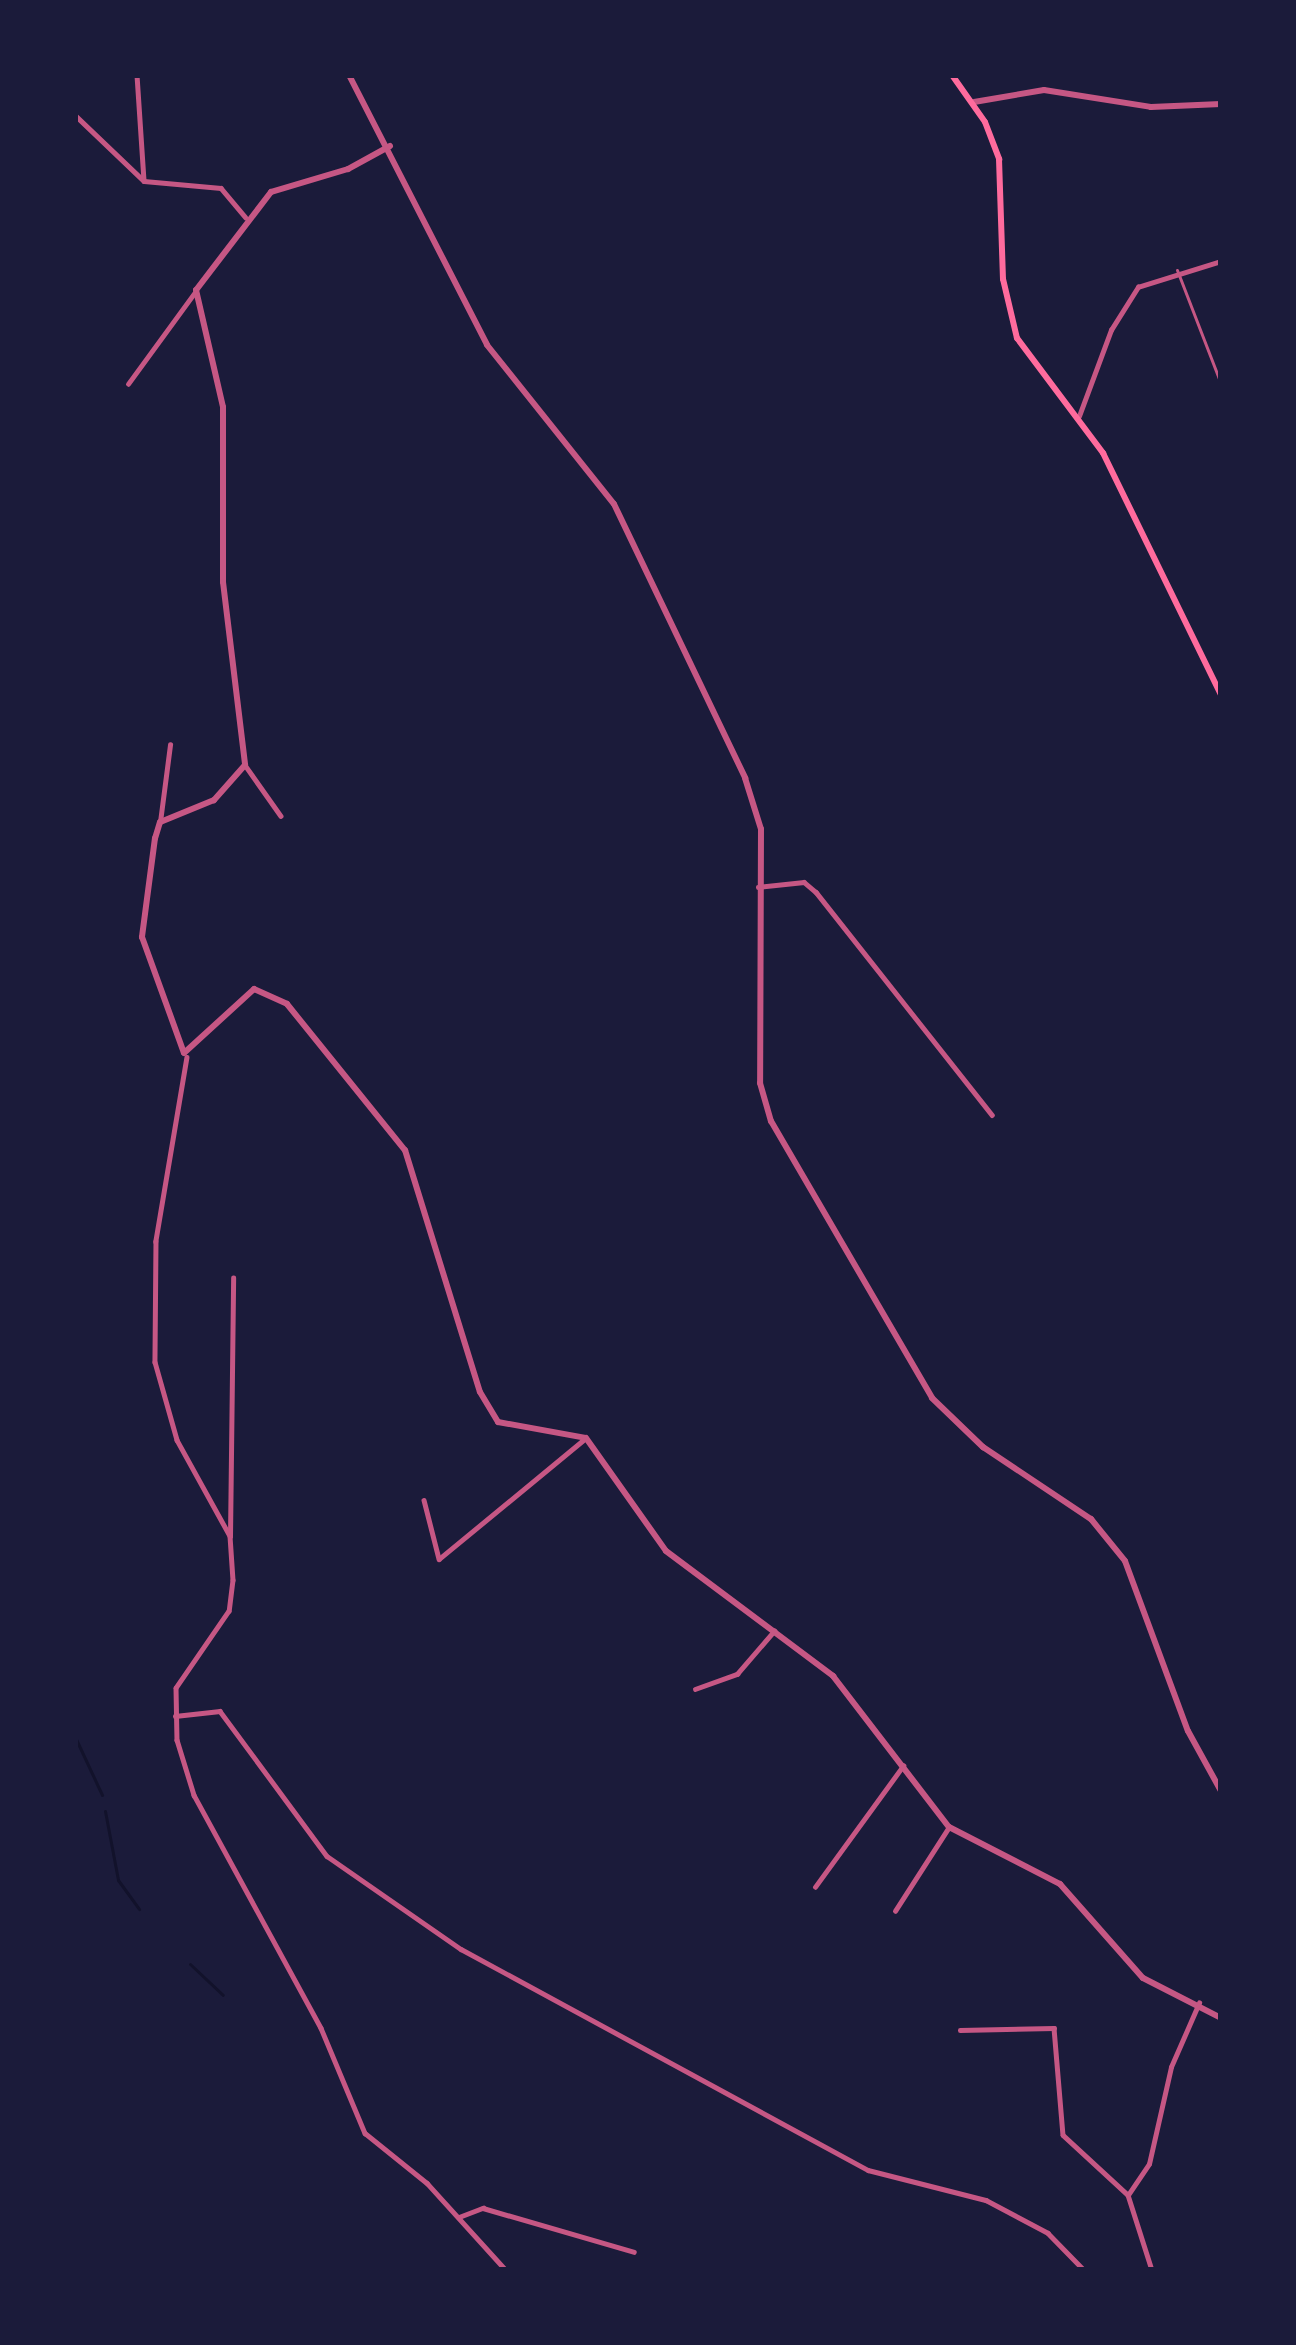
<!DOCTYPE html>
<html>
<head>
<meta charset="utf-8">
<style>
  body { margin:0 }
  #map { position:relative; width:1296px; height:2345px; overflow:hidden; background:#1b1b3a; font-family:Literata,serif }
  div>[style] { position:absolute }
  .stream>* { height:3px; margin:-1.5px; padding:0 1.5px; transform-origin:1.5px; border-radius:1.5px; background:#12122b }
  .service>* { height:3px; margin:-1.5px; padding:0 1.5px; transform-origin:1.5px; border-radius:1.5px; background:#c65784 }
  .minor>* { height:4.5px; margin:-2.25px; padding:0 2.25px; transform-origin:2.25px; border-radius:2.25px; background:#c65784 }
  .tertiary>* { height:6px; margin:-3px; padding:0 3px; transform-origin:3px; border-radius:3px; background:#c65784 }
  .secondary>* { height:6px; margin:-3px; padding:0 3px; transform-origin:3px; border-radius:3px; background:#ff6b9d }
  span { translate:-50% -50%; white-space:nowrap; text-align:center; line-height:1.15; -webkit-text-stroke:9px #1b1b3a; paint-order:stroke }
  .frame { position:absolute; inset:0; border:78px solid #1b1b3a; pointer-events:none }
</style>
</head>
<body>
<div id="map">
  <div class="stream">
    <div style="left:75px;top:1737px;width:64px;rotate:65deg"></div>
    <div style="left:105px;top:1811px;width:70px;rotate:79.3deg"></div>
    <div style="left:118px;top:1880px;width:36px;rotate:54deg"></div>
    <div style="left:190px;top:1964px;width:45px;rotate:43.2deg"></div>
  </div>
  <div class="service">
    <div style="left:1177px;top:270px;width:122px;rotate:68.9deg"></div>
  </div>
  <div class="minor">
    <div style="left:137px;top:75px;width:106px;rotate:86.2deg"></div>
    <div style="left:75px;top:115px;width:95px;rotate:43.7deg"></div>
    <div style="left:144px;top:181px;width:77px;rotate:5.2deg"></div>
    <div style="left:221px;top:188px;width:38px;rotate:50deg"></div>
    <div style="left:128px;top:384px;width:114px;rotate:-53.9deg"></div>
    <div style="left:1079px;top:416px;width:92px;rotate:-69.6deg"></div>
    <div style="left:1111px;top:330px;width:51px;rotate:-57.9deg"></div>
    <div style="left:1138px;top:287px;width:87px;rotate:-17.4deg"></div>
    <div style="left:245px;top:765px;width:62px;rotate:54.8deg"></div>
    <div style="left:160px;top:822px;width:78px;rotate:-82.6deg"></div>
    <div style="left:758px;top:887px;width:46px;rotate:-6.2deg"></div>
    <div style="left:804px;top:882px;width:16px;rotate:40deg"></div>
    <div style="left:816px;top:892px;width:284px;rotate:51.7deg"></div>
    <div style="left:187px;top:1057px;width:187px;rotate:99.6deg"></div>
    <div style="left:156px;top:1241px;width:121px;rotate:90.5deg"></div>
    <div style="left:155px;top:1362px;width:81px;rotate:74.2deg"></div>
    <div style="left:177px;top:1440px;width:110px;rotate:61.1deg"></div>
    <div style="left:230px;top:1536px;width:44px;rotate:86.1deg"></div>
    <div style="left:233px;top:1580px;width:31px;rotate:97deg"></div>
    <div style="left:229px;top:1611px;width:93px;rotate:124.5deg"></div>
    <div style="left:176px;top:1688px;width:52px;rotate:88.9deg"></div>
    <div style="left:177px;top:1740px;width:58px;rotate:72.8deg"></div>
    <div style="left:194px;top:1795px;width:265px;rotate:61.4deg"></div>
    <div style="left:321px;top:2028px;width:114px;rotate:67.3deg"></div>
    <div style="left:365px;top:2133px;width:80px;rotate:38.9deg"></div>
    <div style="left:427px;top:2183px;width:118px;rotate:47.8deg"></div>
    <div style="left:424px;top:1500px;width:61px;rotate:75.7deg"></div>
    <div style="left:439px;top:1559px;width:190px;rotate:-39.5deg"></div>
    <div style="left:230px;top:1536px;width:258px;rotate:-89.3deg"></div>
    <div style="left:695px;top:1689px;width:45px;rotate:-19.7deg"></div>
    <div style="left:737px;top:1674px;width:57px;rotate:-49.3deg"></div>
    <div style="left:175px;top:1716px;width:45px;rotate:-6.3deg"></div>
    <div style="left:220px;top:1711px;width:180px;rotate:53.6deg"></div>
    <div style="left:327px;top:1856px;width:163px;rotate:34.8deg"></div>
    <div style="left:461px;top:1949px;width:463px;rotate:28.5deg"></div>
    <div style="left:868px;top:2170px;width:122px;rotate:14.3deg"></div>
    <div style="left:986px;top:2200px;width:70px;rotate:28deg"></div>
    <div style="left:1048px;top:2233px;width:52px;rotate:45.8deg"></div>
    <div style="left:815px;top:1887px;width:150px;rotate:-54deg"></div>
    <div style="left:895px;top:1911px;width:100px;rotate:-57.3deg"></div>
    <div style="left:960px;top:2030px;width:94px;rotate:-1.2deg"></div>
    <div style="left:1054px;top:2028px;width:107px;rotate:85.2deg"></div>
    <div style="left:1063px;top:2135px;width:88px;rotate:42.7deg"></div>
    <div style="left:1128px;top:2195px;width:79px;rotate:72.3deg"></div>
    <div style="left:1128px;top:2195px;width:37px;rotate:-56deg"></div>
    <div style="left:1149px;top:2164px;width:99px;rotate:-77.2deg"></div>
    <div style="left:1171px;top:2067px;width:70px;rotate:-66.4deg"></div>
    <div style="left:459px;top:2217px;width:26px;rotate:-21deg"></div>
    <div style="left:483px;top:2208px;width:157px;rotate:16.2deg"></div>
  </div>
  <div class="tertiary">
    <div style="left:349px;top:75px;width:303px;rotate:62.9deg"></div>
    <div style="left:487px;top:345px;width:203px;rotate:51.4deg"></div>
    <div style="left:614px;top:504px;width:304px;rotate:64.4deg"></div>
    <div style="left:745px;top:778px;width:53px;rotate:72.6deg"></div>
    <div style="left:761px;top:829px;width:254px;rotate:90.2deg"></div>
    <div style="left:760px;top:1083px;width:40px;rotate:74deg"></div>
    <div style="left:771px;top:1121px;width:320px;rotate:59.8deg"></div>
    <div style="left:932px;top:1398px;width:71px;rotate:43.9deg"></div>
    <div style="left:983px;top:1447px;width:130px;rotate:33.7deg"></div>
    <div style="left:1091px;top:1519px;width:54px;rotate:51deg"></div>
    <div style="left:1125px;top:1561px;width:181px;rotate:69.7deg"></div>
    <div style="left:1188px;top:1731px;width:68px;rotate:61.2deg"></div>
    <div style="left:974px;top:102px;width:71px;rotate:-9.7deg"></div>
    <div style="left:1044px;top:90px;width:108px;rotate:9deg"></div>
    <div style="left:1151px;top:107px;width:70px;rotate:-2.5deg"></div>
    <div style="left:390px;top:146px;width:48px;rotate:151.3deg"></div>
    <div style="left:348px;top:169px;width:80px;rotate:163.4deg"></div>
    <div style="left:271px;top:192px;width:123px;rotate:127.4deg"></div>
    <div style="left:196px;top:290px;width:120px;rotate:77deg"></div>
    <div style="left:223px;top:407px;width:175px;rotate:90deg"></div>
    <div style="left:223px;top:582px;width:184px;rotate:83.1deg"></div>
    <div style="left:245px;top:765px;width:47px;rotate:131.5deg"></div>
    <div style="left:214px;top:800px;width:58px;rotate:157.8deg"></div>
    <div style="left:160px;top:822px;width:17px;rotate:107deg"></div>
    <div style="left:155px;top:838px;width:100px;rotate:97.5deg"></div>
    <div style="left:142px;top:937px;width:123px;rotate:70.1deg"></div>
    <div style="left:184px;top:1053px;width:95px;rotate:-42.4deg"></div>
    <div style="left:254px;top:989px;width:36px;rotate:24deg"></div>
    <div style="left:287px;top:1004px;width:188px;rotate:51.1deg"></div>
    <div style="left:405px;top:1150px;width:253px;rotate:72.8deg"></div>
    <div style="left:480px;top:1392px;width:35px;rotate:59deg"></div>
    <div style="left:498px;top:1422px;width:89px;rotate:10.3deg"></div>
    <div style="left:586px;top:1438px;width:138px;rotate:54.7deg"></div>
    <div style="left:666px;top:1551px;width:209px;rotate:36.8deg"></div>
    <div style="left:833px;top:1676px;width:190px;rotate:52.5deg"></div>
    <div style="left:949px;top:1827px;width:125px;rotate:27.2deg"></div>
    <div style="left:1060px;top:1884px;width:125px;rotate:48.6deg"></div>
    <div style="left:1143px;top:1978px;width:88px;rotate:27.1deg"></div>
  </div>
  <div class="secondary">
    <div style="left:952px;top:75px;width:57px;rotate:54.9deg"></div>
    <div style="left:985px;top:122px;width:40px;rotate:69deg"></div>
    <div style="left:999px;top:159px;width:120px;rotate:88.1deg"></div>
    <div style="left:1003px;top:279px;width:61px;rotate:76.7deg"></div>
    <div style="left:1017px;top:338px;width:144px;rotate:53.2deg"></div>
    <div style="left:1103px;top:453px;width:269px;rotate:64deg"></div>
  </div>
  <div class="frame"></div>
</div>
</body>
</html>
